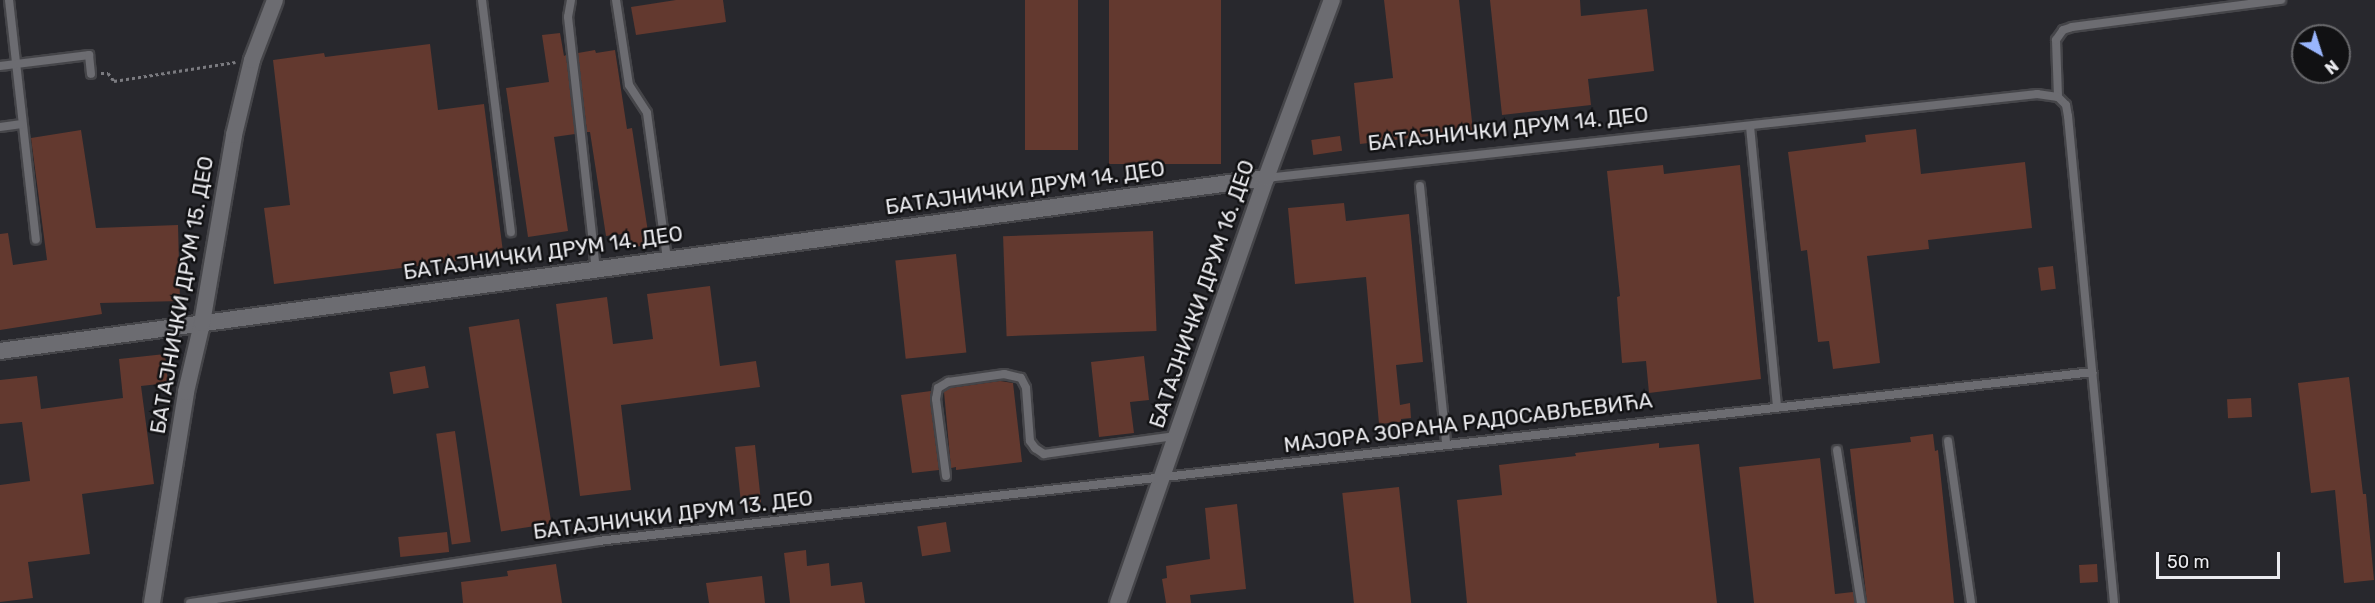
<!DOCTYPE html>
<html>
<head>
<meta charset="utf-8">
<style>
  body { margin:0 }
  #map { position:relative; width:2375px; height:603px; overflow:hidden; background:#28282d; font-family:Rubik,sans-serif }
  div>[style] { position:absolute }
  .building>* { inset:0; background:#63392f; transform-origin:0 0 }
  .path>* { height:3px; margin-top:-1.5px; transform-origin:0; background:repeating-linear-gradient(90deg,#7b7b80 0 3px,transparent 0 6px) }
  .roads { filter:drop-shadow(2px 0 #454549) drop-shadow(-2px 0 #454549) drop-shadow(0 2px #454549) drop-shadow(0 -2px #454549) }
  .lane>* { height:8px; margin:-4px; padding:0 4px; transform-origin:4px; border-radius:4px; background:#6c6c71 }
  .street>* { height:16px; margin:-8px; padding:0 8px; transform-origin:8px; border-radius:8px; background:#6c6c71 }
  span { translate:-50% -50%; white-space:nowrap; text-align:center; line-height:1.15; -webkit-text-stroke:5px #111113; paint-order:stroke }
  .street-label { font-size:21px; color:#ebebef }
  .north { position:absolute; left:2291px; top:24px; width:60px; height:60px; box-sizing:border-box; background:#111113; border:2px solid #68686b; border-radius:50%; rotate:141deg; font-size:16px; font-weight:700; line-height:24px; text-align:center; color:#ebebef }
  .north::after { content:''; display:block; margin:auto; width:21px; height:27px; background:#99b5fd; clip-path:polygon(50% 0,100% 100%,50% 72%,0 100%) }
  .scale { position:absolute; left:2156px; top:552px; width:124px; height:27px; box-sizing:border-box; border:3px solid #ebebef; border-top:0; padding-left:8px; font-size:18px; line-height:21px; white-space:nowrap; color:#ebebef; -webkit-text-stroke:4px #111113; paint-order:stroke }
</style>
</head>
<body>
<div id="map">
  <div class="building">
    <div style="clip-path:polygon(676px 0,723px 0,726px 22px,636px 35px,631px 7px)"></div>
    <div style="left:1025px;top:0;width:53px;height:150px"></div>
    <div style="left:1109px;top:0;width:112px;height:164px"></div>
    <div style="clip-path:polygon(1384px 0,1459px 0,1473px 131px,1360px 144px,1354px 83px,1393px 78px)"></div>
    <div style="clip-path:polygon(1490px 0,1580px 0,1581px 16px,1647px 9px,1654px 71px,1588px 79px,1591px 105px,1502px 115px)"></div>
    <div style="clip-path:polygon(560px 33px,564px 56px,566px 55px,575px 134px,554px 137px,568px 231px,528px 237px,506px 88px,549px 82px,542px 35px)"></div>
    <div style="clip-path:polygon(430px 44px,438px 110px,484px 104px,503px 252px,456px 258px,457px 261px,274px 284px,264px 208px,290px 205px,273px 60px,324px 53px,325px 57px)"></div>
    <div style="clip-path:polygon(595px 50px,596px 53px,615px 50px,627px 129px,632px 128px,650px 245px,625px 248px,623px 234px,606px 236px,590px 132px,587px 132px,578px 53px)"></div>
    <div style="clip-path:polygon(1916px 129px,1921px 174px,2025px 162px,2032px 228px,1928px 240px,1929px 249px,1867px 256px,1880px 363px,1833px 369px,1829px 341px,1818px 342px,1807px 250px,1801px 251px,1788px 152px,1866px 142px,1865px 135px)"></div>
    <div style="clip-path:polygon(81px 130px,96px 228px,178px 225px,180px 301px,100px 303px,102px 314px,0 330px,0 234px,8px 233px,13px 265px,47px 260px,31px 138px)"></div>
    <div style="left:1340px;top:136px;width:15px;height:29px;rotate:82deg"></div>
    <div style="clip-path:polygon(1663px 165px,1664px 174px,1740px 165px,1761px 379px,1649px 393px,1646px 361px,1622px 363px,1617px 297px,1620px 296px,1607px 171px)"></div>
    <div style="clip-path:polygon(1344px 203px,1346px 221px,1409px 214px,1423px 362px,1396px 365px,1400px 405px,1410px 403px,1411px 418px,1401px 419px,1401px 422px,1379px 424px,1366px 277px,1295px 284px,1288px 208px)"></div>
    <div style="left:1153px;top:231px;width:100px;height:150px;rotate:88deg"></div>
    <div style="left:956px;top:254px;width:99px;height:61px;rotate:84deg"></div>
    <div style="left:2053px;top:266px;width:23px;height:15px;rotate:83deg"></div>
    <div style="clip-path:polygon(710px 286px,720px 366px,756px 361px,760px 387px,621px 405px,631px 490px,580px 496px,556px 304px,607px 297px,613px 344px,653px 339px,647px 294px)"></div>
    <div style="left:519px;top:319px;width:207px;height:51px;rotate:81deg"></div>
    <div style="clip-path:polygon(165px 354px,168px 383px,141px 386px,154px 484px,82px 494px,90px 554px,28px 562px,33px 598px,0 602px,0 485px,30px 481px,22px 422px,0 424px,0 380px,37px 376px,41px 409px,123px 398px,119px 359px)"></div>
    <div style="clip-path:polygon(1144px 356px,1149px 400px,1130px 402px,1134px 433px,1099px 437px,1091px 362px)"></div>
    <div style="left:425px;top:366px;width:22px;height:36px;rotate:80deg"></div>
    <div style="clip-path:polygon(2349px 377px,2363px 494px,2366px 494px,2374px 580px,2344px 583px,2335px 490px,2311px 493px,2298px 383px)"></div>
    <div style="clip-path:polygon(1000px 381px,1013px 383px,1022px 462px,956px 470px,956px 467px,951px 468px,944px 392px,950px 388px)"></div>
    <div style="clip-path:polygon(931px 391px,930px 400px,939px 470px,912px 473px,901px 395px)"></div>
    <div style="left:2251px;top:398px;width:19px;height:24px;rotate:87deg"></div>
    <div style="left:455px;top:431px;width:112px;height:19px;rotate:82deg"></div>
    <div style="clip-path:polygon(1933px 434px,1935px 451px,1938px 450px,1954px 603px,1867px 603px,1850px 449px,1911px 442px,1910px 437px)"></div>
    <div style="clip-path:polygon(1659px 443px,1659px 448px,1699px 444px,1717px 603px,1467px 603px,1457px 500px,1502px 495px,1499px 465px,1576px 456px,1575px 453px)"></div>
    <div style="left:755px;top:445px;width:60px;height:20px;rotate:84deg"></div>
    <div style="clip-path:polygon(1820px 458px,1835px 594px,1853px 592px,1855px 603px,1754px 603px,1739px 467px)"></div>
    <div style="left:1399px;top:487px;width:117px;height:57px;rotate:84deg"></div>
    <div style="clip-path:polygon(1237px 504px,1246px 589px,1190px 595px,1191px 603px,1166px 603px,1162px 579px,1167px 578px,1166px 566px,1210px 559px,1205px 508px)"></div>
    <div style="left:946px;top:522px;width:30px;height:29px;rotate:81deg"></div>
    <div style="left:447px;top:532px;width:20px;height:49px;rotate:84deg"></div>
    <div style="clip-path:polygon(806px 550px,807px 566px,829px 563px,831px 586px,862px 582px,865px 603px,790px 603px,784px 553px)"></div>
    <div style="clip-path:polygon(556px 564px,562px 603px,463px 603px,461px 582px,508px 576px,507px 571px)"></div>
    <div style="left:2097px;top:564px;width:18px;height:18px;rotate:87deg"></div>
    <div style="clip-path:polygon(762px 576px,765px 603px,709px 603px,706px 583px)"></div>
  </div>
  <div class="path">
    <div style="left:101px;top:73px;width:7px"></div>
    <div style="left:108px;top:73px;width:10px;rotate:53deg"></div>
    <div style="left:114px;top:81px;width:123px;rotate:-8.9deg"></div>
  </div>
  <div class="roads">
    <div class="lane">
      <div style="left:9px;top:0;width:241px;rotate:83.6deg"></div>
      <div style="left:482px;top:0;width:234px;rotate:82.9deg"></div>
      <div style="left:571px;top:0;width:17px;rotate:100deg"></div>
      <div style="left:568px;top:17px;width:254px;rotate:83.7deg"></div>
      <div style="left:616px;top:0;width:86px;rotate:81.3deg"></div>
      <div style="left:629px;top:85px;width:33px;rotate:57deg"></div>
      <div style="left:647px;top:113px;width:147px;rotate:82.2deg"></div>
      <div style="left:0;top:66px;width:90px;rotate:-7deg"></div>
      <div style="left:89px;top:55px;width:19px;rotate:84deg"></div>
      <div style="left:2058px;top:97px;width:11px;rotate:45deg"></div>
      <div style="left:2066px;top:105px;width:11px;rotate:80deg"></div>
      <div style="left:2068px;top:116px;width:489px;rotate:84.6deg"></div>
      <div style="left:2058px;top:97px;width:57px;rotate:-92deg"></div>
      <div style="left:2056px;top:40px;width:12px;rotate:-55deg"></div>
      <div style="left:2063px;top:30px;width:9px;rotate:-18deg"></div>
      <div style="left:2072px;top:27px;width:211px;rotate:-7.4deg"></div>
      <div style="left:1750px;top:126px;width:280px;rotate:84.5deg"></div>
      <div style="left:0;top:127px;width:22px;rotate:-8deg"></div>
      <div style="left:1266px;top:178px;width:776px;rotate:-6.22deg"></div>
      <div style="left:2037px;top:94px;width:21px;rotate:8deg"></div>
      <div style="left:1420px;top:186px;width:258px;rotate:84.2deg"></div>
      <div style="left:1948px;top:441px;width:164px;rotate:81.9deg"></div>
      <div style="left:1837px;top:450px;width:155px;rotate:81.1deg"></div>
      <div style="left:946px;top:476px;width:78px;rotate:-97.4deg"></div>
      <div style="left:936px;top:399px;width:11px;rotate:-80deg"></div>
      <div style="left:938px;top:388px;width:12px;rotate:-31deg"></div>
      <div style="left:948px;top:382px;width:57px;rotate:-8.1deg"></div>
      <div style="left:1004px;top:374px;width:17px;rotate:13deg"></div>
      <div style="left:1021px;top:378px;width:11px;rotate:63deg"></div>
      <div style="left:1026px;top:388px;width:53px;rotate:85.7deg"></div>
      <div style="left:1030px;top:441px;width:9px;rotate:54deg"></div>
      <div style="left:1035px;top:448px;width:11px;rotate:34deg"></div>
      <div style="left:1044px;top:454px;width:133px;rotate:-7.8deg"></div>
      <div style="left:190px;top:603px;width:413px;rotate:-8.6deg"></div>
      <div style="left:598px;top:541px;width:1504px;rotate:-6.45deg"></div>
    </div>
    <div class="street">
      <div style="left:0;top:351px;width:1278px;rotate:-7.78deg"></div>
      <div style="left:152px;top:603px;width:214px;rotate:-80.8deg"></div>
      <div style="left:186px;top:392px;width:71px;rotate:-76.9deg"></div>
      <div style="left:202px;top:323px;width:191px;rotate:-80.3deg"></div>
      <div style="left:234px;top:135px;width:77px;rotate:-76.5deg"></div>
      <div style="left:252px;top:60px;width:64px;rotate:-69deg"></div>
      <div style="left:1118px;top:603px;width:450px;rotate:-70.8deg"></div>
      <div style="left:1266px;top:178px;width:190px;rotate:-69.7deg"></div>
    </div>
  </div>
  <div class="street-label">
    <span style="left:1508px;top:129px;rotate:-6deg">БАТАЈНИЧКИ ДРУМ 14. ДЕО</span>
    <span style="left:1025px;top:188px;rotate:-8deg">БАТАЈНИЧКИ ДРУМ 14. ДЕО</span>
    <span style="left:543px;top:253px;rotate:-8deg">БАТАЈНИЧКИ ДРУМ 14. ДЕО</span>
    <span style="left:1202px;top:294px;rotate:-71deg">БАТАЈНИЧКИ ДРУМ 16. ДЕО</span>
    <span style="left:182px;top:295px;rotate:-80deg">БАТАЈНИЧКИ ДРУМ 15. ДЕО</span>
    <span style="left:1468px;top:423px;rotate:-7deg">МАЈОРА ЗОРАНА РАДОСАВЉЕВИЋА</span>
    <span style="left:673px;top:515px;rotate:-7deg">БАТАЈНИЧКИ ДРУМ 13. ДЕО</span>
  </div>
  <div class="north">N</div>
  <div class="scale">50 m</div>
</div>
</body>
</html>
